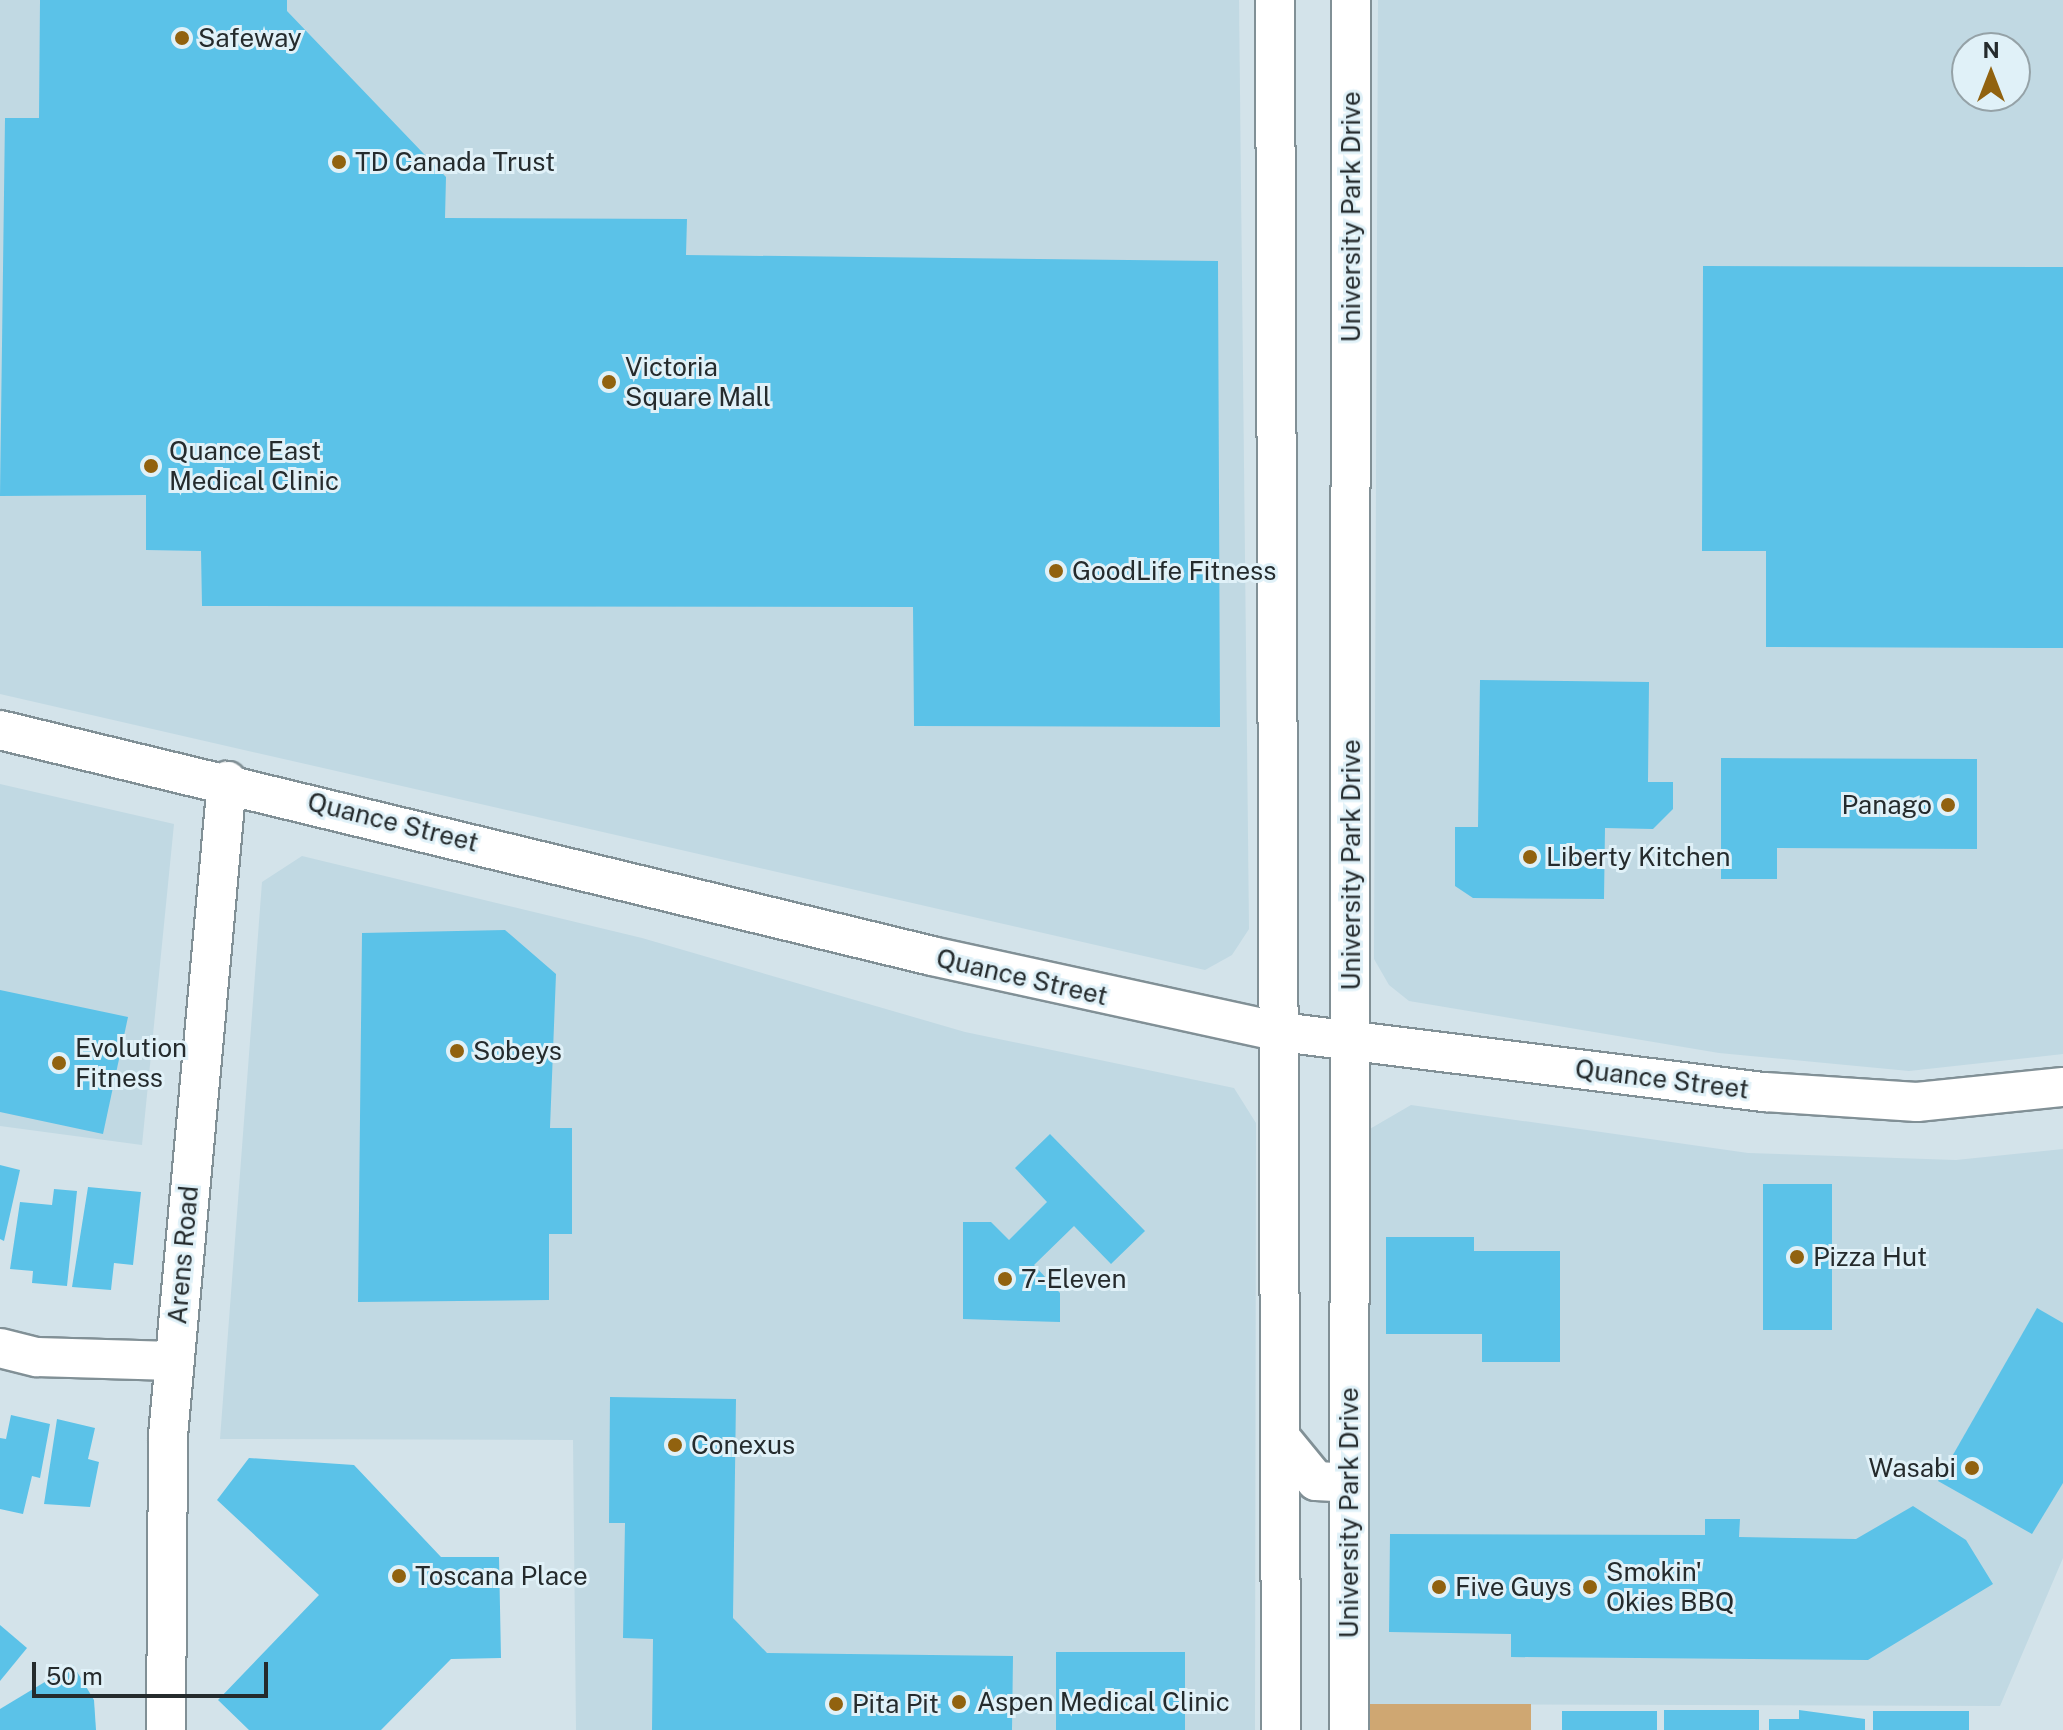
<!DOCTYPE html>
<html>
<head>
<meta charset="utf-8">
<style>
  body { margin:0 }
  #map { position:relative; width:2063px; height:1730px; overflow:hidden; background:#d3e3ea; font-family:"Public Sans",sans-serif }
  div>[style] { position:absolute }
  .built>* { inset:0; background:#c1d9e3 }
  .green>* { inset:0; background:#cfa772; transform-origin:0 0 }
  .building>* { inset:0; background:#5bc2e8; transform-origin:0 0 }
  .roads { filter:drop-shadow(2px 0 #819096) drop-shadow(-2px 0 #819096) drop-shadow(0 2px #819096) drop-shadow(0 -2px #819096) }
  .minor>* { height:38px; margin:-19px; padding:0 19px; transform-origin:19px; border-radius:19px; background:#fff }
  .dots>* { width:22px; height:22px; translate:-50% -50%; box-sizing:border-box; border:4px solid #e0f1f8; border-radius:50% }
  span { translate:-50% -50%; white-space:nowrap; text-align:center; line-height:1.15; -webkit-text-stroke:6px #e0f1f8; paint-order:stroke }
  .poi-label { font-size:26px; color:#252b2d }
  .left { translate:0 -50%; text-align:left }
  .right { translate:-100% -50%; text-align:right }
  .street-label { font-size:26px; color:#252b2d }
  .north { position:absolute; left:1951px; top:32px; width:80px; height:80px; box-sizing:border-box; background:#e0f1f8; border:2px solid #95a2a7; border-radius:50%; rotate:0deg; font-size:22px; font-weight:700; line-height:32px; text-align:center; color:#252b2d }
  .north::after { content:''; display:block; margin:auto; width:28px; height:36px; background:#91620f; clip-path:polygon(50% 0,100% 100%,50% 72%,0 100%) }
  .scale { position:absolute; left:32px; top:1662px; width:236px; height:36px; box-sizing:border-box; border:4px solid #252b2d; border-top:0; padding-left:10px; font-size:24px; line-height:28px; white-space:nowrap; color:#252b2d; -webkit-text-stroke:6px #e0f1f8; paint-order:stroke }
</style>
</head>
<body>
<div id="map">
  <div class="built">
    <div style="clip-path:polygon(0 0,1239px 0,1249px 929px,1232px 955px,1205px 970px,0 694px)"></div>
    <div style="clip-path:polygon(evenodd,1378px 0,2063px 0,2063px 1054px,1909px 1071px,1719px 1053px,1409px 1001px,1389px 985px,1374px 959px,1378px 0,1967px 48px,2015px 48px,2015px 96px,1967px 96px,1967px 48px)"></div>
    <div style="clip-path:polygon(0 784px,174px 824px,142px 1145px,0 1126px)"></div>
    <div style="clip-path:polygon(302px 856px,642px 938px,965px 1032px,1234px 1088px,1256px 1123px,1255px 1730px,576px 1730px,573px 1440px,220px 1439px,262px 882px)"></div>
    <div style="clip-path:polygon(1411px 1105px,1748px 1153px,1956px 1160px,2063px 1149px,2063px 1558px,2000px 1706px,1367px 1704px,1368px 1130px)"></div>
  </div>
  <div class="green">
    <div style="left:1367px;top:1704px;width:164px;height:26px"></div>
  </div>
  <div class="building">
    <div style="clip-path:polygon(40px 0,287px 0,287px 11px,446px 177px,445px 218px,687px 219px,686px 255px,1218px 261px,1220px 727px,914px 726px,913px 607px,202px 606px,201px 551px,146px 550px,146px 495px,0 496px,5px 118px,39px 118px)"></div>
    <div style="clip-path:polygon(1703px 266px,2063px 267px,2063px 648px,1766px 647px,1766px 551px,1702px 551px)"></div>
    <div style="clip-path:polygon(1480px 680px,1649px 682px,1648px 782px,1673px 782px,1673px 809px,1653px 829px,1605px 828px,1604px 899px,1473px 898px,1455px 886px,1455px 827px,1478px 827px)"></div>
    <div style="clip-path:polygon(1721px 758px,1977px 759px,1977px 849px,1777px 848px,1777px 879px,1721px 879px)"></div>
    <div style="clip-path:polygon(505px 930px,556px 974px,550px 1128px,572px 1128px,572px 1234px,549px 1234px,549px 1300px,358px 1302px,362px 933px)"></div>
    <div style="clip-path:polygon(0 990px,128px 1017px,103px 1134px,0 1112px)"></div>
    <div style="clip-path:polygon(1050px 1134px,1145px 1231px,1111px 1264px,1074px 1226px,1034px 1265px,1060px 1293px,1060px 1322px,963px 1319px,963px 1222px,991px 1222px,1009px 1240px,1047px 1202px,1015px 1168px)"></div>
    <div style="clip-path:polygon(0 1165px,20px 1170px,4px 1241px,0 1239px)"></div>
    <div style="left:1763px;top:1184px;width:69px;height:146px"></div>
    <div style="clip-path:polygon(88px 1187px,141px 1192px,133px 1265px,114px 1263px,111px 1290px,72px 1287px)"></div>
    <div style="clip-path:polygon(54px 1189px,77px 1191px,67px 1286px,32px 1283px,33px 1271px,10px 1269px,20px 1202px,52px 1205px)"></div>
    <div style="clip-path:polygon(1386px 1237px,1474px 1237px,1474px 1251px,1560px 1251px,1560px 1362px,1482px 1362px,1482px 1334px,1386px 1334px)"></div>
    <div style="clip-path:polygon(2037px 1308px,2063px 1323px,2063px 1483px,2032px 1534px,1938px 1481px)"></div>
    <div style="clip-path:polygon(610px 1397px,736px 1399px,733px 1618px,767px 1653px,1013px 1656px,1012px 1730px,652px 1730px,653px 1639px,623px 1638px,625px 1523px,609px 1523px)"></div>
    <div style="clip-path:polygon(11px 1415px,50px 1424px,40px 1478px,32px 1476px,23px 1514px,0 1509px,0 1438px,6px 1439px)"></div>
    <div style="clip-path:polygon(57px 1419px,95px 1428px,88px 1459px,99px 1462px,90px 1507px,44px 1504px)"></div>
    <div style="clip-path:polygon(249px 1458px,354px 1465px,441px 1557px,499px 1557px,501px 1658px,451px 1659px,381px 1730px,249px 1730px,218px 1700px,319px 1595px,217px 1500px)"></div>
    <div style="clip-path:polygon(1913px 1506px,1966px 1540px,1993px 1584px,1868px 1660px,1511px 1657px,1511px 1634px,1389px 1632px,1390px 1534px,1705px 1535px,1705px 1519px,1740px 1519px,1739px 1537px,1856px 1539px)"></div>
    <div style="clip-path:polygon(0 1625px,27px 1648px,0 1681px)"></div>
    <div style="left:1056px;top:1652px;width:129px;height:78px"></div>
    <div style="clip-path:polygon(73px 1665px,94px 1700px,96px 1730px,0 1730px,0 1709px)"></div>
    <div style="left:1664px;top:1710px;width:95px;height:20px"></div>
    <div style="clip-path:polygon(1799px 1710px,1865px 1719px,1865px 1730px,1769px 1730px,1769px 1719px,1799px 1719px)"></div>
    <div style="left:1562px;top:1711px;width:95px;height:19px"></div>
    <div style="left:1873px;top:1711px;width:96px;height:19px"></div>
  </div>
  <div class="roads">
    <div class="minor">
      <div style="left:1275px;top:0;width:1730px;rotate:89.8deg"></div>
      <div style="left:0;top:730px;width:959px;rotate:13.63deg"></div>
      <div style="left:932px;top:956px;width:357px;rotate:12.3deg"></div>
      <div style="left:1281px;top:1032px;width:488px;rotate:7.1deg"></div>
      <div style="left:1765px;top:1092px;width:152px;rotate:3.8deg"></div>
      <div style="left:1917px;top:1102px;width:147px;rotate:-5.9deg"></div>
      <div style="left:0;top:1348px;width:38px;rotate:14deg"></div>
      <div style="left:37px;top:1357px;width:136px;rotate:1.7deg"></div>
      <div style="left:1280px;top:1437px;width:57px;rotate:50.7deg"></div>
      <div style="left:1316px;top:1481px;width:33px;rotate:3deg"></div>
      <div style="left:166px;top:1730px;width:294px;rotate:-89.6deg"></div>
      <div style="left:168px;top:1436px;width:658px;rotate:-84.85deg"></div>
      <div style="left:1349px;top:1730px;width:1730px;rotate:-89.93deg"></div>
    </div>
  </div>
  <div class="dots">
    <div style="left:182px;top:38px;background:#91620f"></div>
    <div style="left:339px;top:162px;background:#91620f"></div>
    <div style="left:609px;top:382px;background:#91620f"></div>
    <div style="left:151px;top:466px;background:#91620f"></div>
    <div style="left:1056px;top:571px;background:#91620f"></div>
    <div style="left:1948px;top:805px;background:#91620f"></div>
    <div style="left:1530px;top:857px;background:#91620f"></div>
    <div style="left:457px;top:1051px;background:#91620f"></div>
    <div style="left:59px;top:1063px;background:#91620f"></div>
    <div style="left:1797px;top:1257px;background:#91620f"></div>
    <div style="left:1005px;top:1279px;background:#91620f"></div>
    <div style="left:675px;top:1445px;background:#91620f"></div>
    <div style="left:1972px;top:1468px;background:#91620f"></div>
    <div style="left:399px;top:1576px;background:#91620f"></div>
    <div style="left:1439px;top:1587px;background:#91620f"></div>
    <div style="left:1590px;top:1587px;background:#91620f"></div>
    <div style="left:959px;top:1702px;background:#91620f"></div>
    <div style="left:836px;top:1704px;background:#91620f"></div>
  </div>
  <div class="poi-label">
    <span class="left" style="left:198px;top:38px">Safeway</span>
    <span class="left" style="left:355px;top:162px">TD Canada Trust</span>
    <span class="left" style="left:625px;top:382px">Victoria<br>Square Mall</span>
    <span class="left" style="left:169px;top:466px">Quance East<br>Medical Clinic</span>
    <span class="left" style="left:1072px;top:571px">GoodLife Fitness</span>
    <span class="right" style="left:1932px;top:805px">Panago</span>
    <span class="left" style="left:1546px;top:857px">Liberty Kitchen</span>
    <span class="left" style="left:75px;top:1063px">Evolution<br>Fitness</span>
    <span class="left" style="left:473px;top:1051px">Sobeys</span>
    <span class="left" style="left:1813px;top:1257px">Pizza Hut</span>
    <span class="left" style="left:1021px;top:1279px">7-Eleven</span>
    <span class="left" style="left:691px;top:1445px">Conexus</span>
    <span class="right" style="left:1956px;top:1468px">Wasabi</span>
    <span class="left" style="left:1606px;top:1587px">Smokin'<br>Okies BBQ</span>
    <span class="left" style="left:415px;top:1576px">Toscana Place</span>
    <span class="left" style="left:1455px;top:1587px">Five Guys</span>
    <span class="left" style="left:977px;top:1702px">Aspen Medical Clinic</span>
    <span class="left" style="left:852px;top:1704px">Pita Pit</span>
  </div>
  <div class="street-label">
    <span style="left:1351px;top:217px;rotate:-90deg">University Park Drive</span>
    <span style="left:393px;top:822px;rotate:14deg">Quance Street</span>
    <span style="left:1351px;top:865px;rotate:-90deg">University Park Drive</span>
    <span style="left:1022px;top:977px;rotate:13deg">Quance Street</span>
    <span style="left:1662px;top:1079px;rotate:7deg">Quance Street</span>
    <span style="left:183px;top:1255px;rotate:-85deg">Arens Road</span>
    <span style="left:1349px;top:1513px;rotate:-90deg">University Park Drive</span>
  </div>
  <div class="north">N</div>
  <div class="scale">50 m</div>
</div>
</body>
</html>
